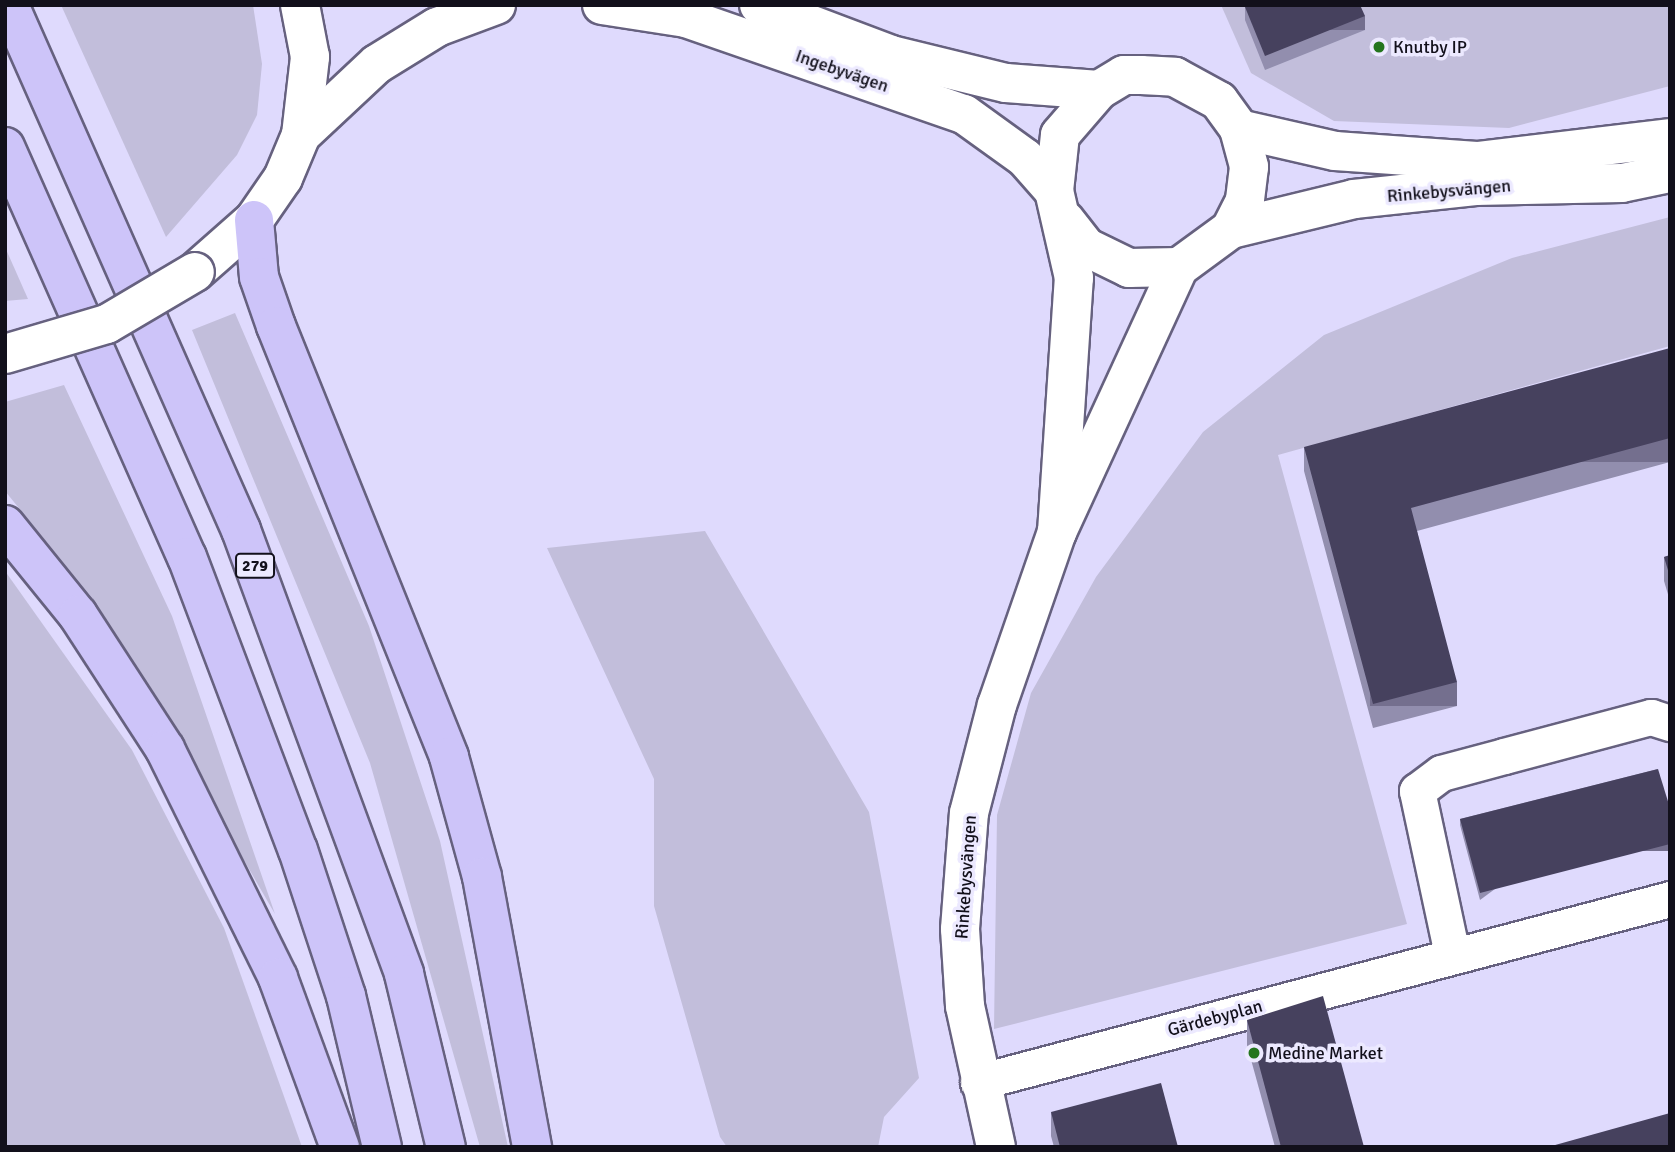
<!DOCTYPE html>
<html>
<head>
<meta charset="utf-8">
<style>
  body { margin:0 }
  #map { position:relative; width:1675px; height:1152px; overflow:hidden; background:#dfdafd; font-family:Signika,sans-serif }
  div>[style] { position:absolute }
  .green>* { inset:0; background:#c2bedb }
  .roads { filter:drop-shadow(2px 0 #66617f) drop-shadow(-2px 0 #66617f) drop-shadow(0 2px #66617f) drop-shadow(0 -2px #66617f) }
  .minor>* { height:35px; margin:-17.5px; padding:0 17.5px; transform-origin:17.5px; border-radius:17.5px; background:#fff }
  .tertiary>* { height:38px; margin:-19px; padding:0 19px; transform-origin:19px; border-radius:19px; background:#fff }
  .secondary>* { height:38px; margin:-19px; padding:0 19px; transform-origin:19px; border-radius:19px; background:#fff }
  .motorway>* { height:38px; margin:-19px; padding:0 19px; transform-origin:19px; border-radius:19px; background:#cdc4f9 }
  .bridges { filter:drop-shadow(2px 0 #66617f) drop-shadow(-2px 0 #66617f) drop-shadow(0 2px #66617f) drop-shadow(0 -2px #66617f) }
  .secondary-bridge>* { height:38px; margin:-19px; padding:0 19px; transform-origin:19px; border-radius:19px; background:#fff }
  .wall>* { inset:0; background:#928eae }
  .shaded-wall>* { inset:0; background:#746f8e; transform-origin:0 0 }
  .building>* { inset:0; background:#46415e }
  .dots>* { width:19px; height:19px; translate:-50% -50%; box-sizing:border-box; border:4px solid #ece9ff; border-radius:50% }
  span { translate:-50% -50%; white-space:nowrap; text-align:center; line-height:1.15; -webkit-text-stroke:7px #ece9ff; paint-order:stroke }
  .shield-label span { padding:2px 5px; background:#ece9ff; border:2px solid; border-radius:5px; -webkit-text-stroke-width:0 }
  .shield-label { font-size:16px; color:#12101b; font-weight:700 }
  .poi-label { font-size:18px; color:#12101b }
  .left { translate:0 -50%; text-align:left }
  .street-label { font-size:18px; color:#12101b }
  .frame { position:absolute; inset:0; border:7px solid #12101b; pointer-events:none }
</style>
</head>
<body>
<div id="map">
  <div class="green">
    <div style="clip-path:polygon(61px 5px,253px 5px,262px 64px,257px 115px,237px 155px,166px 237px)"></div>
    <div style="clip-path:polygon(1221px 5px,1670px 5px,1670px 86px,1509px 128px,1334px 121px,1251px 73px)"></div>
    <div style="clip-path:polygon(1670px 217px,1670px 346px,1278px 455px,1407px 924px,994px 1029px,997px 815px,1031px 693px,1096px 577px,1203px 432px,1324px 335px,1512px 258px)"></div>
    <div style="clip-path:polygon(5px 247px,28px 299px,5px 301px)"></div>
    <div style="clip-path:polygon(235px 313px,369px 626px,440px 841px,508px 1147px,480px 1147px,370px 763px,192px 330px)"></div>
    <div style="clip-path:polygon(64px 385px,172px 616px,275px 914px,93px 599px,5px 491px,5px 402px)"></div>
    <div style="clip-path:polygon(705px 531px,869px 812px,919px 1078px,884px 1117px,878px 1147px,727px 1147px,720px 1137px,654px 906px,654px 779px,547px 548px)"></div>
    <div style="clip-path:polygon(5px 571px,132px 750px,224px 928px,302px 1147px,5px 1147px)"></div>
  </div>
  <div class="roads">
    <div class="minor">
      <div style="left:1452px;top:954px;width:167px;rotate:-102.1deg"></div>
      <div style="left:1417px;top:791px;width:30px;rotate:-37deg"></div>
      <div style="left:1441px;top:773px;width:65px;rotate:-15.1deg"></div>
      <div style="left:1504px;top:756px;width:152px;rotate:-14.9deg"></div>
      <div style="left:1651px;top:717px;width:20px;rotate:18deg"></div>
      <div style="left:978px;top:1082px;width:716px;rotate:-14.81deg"></div>
    </div>
    <div class="tertiary">
      <div style="left:602px;top:5px;width:85px;rotate:8.8deg"></div>
      <div style="left:686px;top:18px;width:294px;rotate:19.1deg"></div>
      <div style="left:964px;top:114px;width:75px;rotate:35.8deg"></div>
      <div style="left:1025px;top:158px;width:44px;rotate:48.7deg"></div>
      <div style="left:759px;top:5px;width:141px;rotate:20.7deg"></div>
      <div style="left:891px;top:55px;width:118px;rotate:13.7deg"></div>
      <div style="left:1006px;top:83px;width:93px;rotate:4.3deg"></div>
      <div style="left:1239px;top:129px;width:98px;rotate:12.9deg"></div>
      <div style="left:1335px;top:151px;width:142px;rotate:4deg"></div>
      <div style="left:1477px;top:161px;width:194px;rotate:-6.8deg"></div>
      <div style="left:301px;top:135px;width:104px;rotate:-43.1deg"></div>
      <div style="left:377px;top:64px;width:70px;rotate:-31.7deg"></div>
      <div style="left:437px;top:27px;width:63px;rotate:-20.4deg"></div>
      <div style="left:1231px;top:229px;width:127px;rotate:-13.7deg"></div>
      <div style="left:1354px;top:199px;width:122px;rotate:-6.1deg"></div>
      <div style="left:1475px;top:186px;width:147px;rotate:-1.2deg"></div>
      <div style="left:1622px;top:183px;width:49px;rotate:-11.8deg"></div>
      <div style="left:1057px;top:532px;width:255px;rotate:-86.2deg"></div>
      <div style="left:1074px;top:278px;width:89px;rotate:-102.9deg"></div>
      <div style="left:1054px;top:191px;width:56px;rotate:-83.9deg"></div>
      <div style="left:1060px;top:135px;width:60px;rotate:-49.1deg"></div>
      <div style="left:1099px;top:90px;width:29px;rotate:-31deg"></div>
      <div style="left:1124px;top:75px;width:17px"></div>
      <div style="left:1141px;top:75px;width:34px;rotate:3deg"></div>
      <div style="left:1175px;top:77px;width:50px;rotate:28.6deg"></div>
      <div style="left:1219px;top:101px;width:34px;rotate:54deg"></div>
      <div style="left:1239px;top:129px;width:39px;rotate:75deg"></div>
      <div style="left:1249px;top:167px;width:34px;rotate:97deg"></div>
      <div style="left:1245px;top:201px;width:31px;rotate:117deg"></div>
      <div style="left:1231px;top:229px;width:64px;rotate:143.8deg"></div>
      <div style="left:1179px;top:267px;width:50px;rotate:178.9deg"></div>
      <div style="left:1129px;top:268px;width:48px;rotate:-154deg"></div>
      <div style="left:1086px;top:247px;width:34px;rotate:-128deg"></div>
      <div style="left:996px;top:1147px;width:144px;rotate:-102.4deg"></div>
      <div style="left:965px;top:1006px;width:77px;rotate:-93.7deg"></div>
      <div style="left:960px;top:929px;width:116px;rotate:-85.6deg"></div>
      <div style="left:969px;top:813px;width:112px;rotate:-75.5deg"></div>
      <div style="left:997px;top:705px;width:183px;rotate:-70.9deg"></div>
      <div style="left:1057px;top:532px;width:292px;rotate:-65.3deg"></div>
    </div>
    <div class="secondary">
      <div style="left:195px;top:272px;width:79px;rotate:-41.4deg"></div>
      <div style="left:254px;top:220px;width:51px;rotate:-55.4deg"></div>
      <div style="left:283px;top:178px;width:47px;rotate:-67.3deg"></div>
      <div style="left:301px;top:135px;width:79px;rotate:-83.4deg"></div>
      <div style="left:310px;top:57px;width:53px;rotate:-100.9deg"></div>
    </div>
    <div class="motorway">
      <div style="left:9px;top:5px;width:574px;rotate:66.16deg"></div>
      <div style="left:241px;top:530px;width:473px;rotate:69.8deg"></div>
      <div style="left:404px;top:974px;width:178px;rotate:76.4deg"></div>
      <div style="left:5px;top:147px;width:449px;rotate:66.1deg"></div>
      <div style="left:187px;top:557px;width:313px;rotate:69.3deg"></div>
      <div style="left:298px;top:850px;width:154px;rotate:71.8deg"></div>
      <div style="left:346px;top:996px;width:155px;rotate:76.6deg"></div>
      <div style="left:254px;top:220px;width:57px;rotate:85deg"></div>
      <div style="left:259px;top:277px;width:52px;rotate:70.9deg"></div>
      <div style="left:276px;top:326px;width:464px;rotate:68.1deg"></div>
      <div style="left:449px;top:757px;width:124px;rotate:74.6deg"></div>
      <div style="left:482px;top:877px;width:275px;rotate:79.5deg"></div>
      <div style="left:5px;top:525px;width:116px;rotate:51deg"></div>
      <div style="left:78px;top:615px;width:160px;rotate:57deg"></div>
      <div style="left:165px;top:749px;width:255px;rotate:63.7deg"></div>
      <div style="left:278px;top:978px;width:180px;rotate:69.9deg"></div>
    </div>
  </div>
  <div class="bridges">
    <div class="secondary-bridge">
      <div style="left:5px;top:354px;width:106px;rotate:-16.4deg"></div>
      <div style="left:107px;top:324px;width:102px;rotate:-30.6deg"></div>
    </div>
  </div>
  <div class="wall">
    <div style="clip-path:polygon(1245px 7px,1365px 30px,1265px 70px,1245px 20px)"></div>
    <div style="clip-path:polygon(1304px 447px,1670px 462px,1417px 531px,1457px 706px,1373px 728px,1304px 471px)"></div>
    <div style="clip-path:polygon(1670px 555px,1670px 601px,1664px 581px,1664px 557px)"></div>
    <div style="clip-path:polygon(1658px 769px,1480px 900px,1460px 825px,1460px 819px)"></div>
    <div style="clip-path:polygon(1247px 1020px,1364px 1147px,1275px 1147px,1247px 1045px)"></div>
    <div style="clip-path:polygon(1051px 1112px,1178px 1147px,1054px 1147px,1051px 1136px)"></div>
  </div>
  <div class="shaded-wall">
    <div style="left:1365px;top:16px;width:14px;height:108px;rotate:90deg"></div>
    <div style="left:1670px;top:438px;width:24px;height:268px;rotate:90deg"></div>
    <div style="left:1457px;top:682px;width:24px;height:87px;rotate:90deg"></div>
    <div style="left:1670px;top:844px;width:7px;height:196px;rotate:90deg"></div>
  </div>
  <div class="building">
    <div style="clip-path:polygon(1249px 5px,1360px 5px,1365px 16px,1265px 56px,1245px 7px)"></div>
    <div style="clip-path:polygon(1670px 348px,1670px 438px,1411px 508px,1457px 682px,1373px 704px,1304px 447px)"></div>
    <div style="clip-path:polygon(1670px 555px,1670px 577px,1664px 557px)"></div>
    <div style="clip-path:polygon(1658px 769px,1670px 808px,1670px 844px,1480px 893px,1460px 819px)"></div>
    <div style="clip-path:polygon(1323px 996px,1364px 1147px,1281px 1147px,1247px 1020px)"></div>
    <div style="clip-path:polygon(1161px 1083px,1178px 1147px,1060px 1147px,1051px 1112px)"></div>
    <div style="clip-path:polygon(1670px 1113px,1670px 1147px,1548px 1147px)"></div>
  </div>
  <div class="dots">
    <div style="left:1379px;top:47px;background:#24751e"></div>
    <div style="left:1254px;top:1053px;background:#24751e"></div>
  </div>
  <div class="shield-label">
    <span style="left:255px;top:566px">279</span>
  </div>
  <div class="poi-label">
    <span class="left" style="left:1393px;top:47px">Knutby IP</span>
    <span class="left" style="left:1268px;top:1053px">Medine Market</span>
  </div>
  <div class="street-label">
    <span style="left:842px;top:71px;rotate:19deg">Ingebyvägen</span>
    <span style="left:1449px;top:191px;rotate:-5deg">Rinkebysvängen</span>
    <span style="left:966px;top:877px;rotate:-86deg">Rinkebysvängen</span>
    <span style="left:1215px;top:1018px;rotate:-15deg">Gärdebyplan</span>
  </div>
  <div class="frame"></div>
</div>
</body>
</html>
